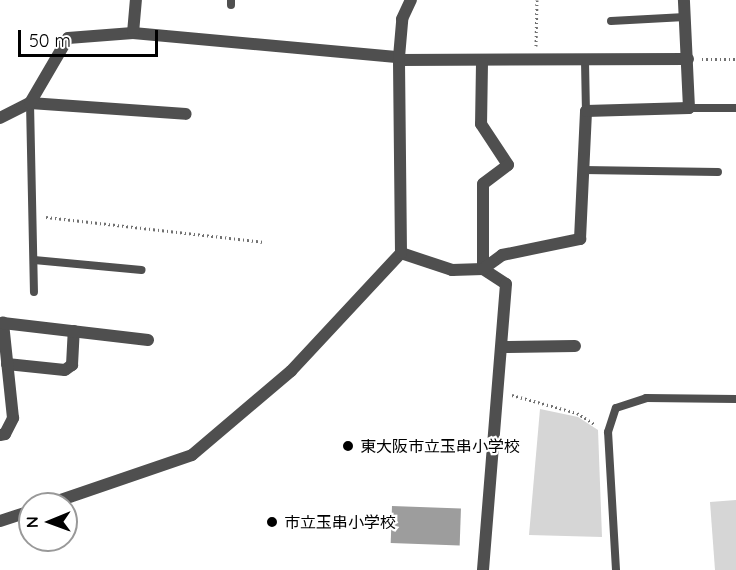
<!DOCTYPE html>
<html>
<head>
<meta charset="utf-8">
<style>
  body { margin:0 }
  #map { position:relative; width:736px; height:570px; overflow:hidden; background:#fff; font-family:Quicksand,"Noto Sans JP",sans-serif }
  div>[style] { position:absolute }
  .green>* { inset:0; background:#d6d6d6 }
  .water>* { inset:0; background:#9d9d9d; transform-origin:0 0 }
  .path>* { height:3px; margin-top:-1.5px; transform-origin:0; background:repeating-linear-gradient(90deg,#717171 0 1.5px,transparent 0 4.5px) }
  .lane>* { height:8px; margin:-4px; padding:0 4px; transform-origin:4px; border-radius:4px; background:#4f4f4f }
  .street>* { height:12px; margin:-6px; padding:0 6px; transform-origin:6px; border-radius:6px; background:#4f4f4f }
  .dots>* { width:16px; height:16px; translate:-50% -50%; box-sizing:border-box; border:3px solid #fff; border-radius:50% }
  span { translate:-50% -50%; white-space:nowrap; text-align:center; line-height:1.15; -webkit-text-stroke:4.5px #fff; paint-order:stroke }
  .poi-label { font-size:16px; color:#000 }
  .left { translate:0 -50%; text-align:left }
  .north { position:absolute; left:18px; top:492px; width:60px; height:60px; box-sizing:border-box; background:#fff; border:2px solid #999; border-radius:50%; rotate:269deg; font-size:16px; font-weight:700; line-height:24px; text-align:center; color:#000 }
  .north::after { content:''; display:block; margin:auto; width:21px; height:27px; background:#000; clip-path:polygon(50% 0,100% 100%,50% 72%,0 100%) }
  .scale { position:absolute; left:18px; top:30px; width:140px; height:27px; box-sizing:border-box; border:3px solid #000; border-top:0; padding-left:8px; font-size:18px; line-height:21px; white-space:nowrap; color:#000; -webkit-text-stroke:4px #fff; paint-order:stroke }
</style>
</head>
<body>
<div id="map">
  <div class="green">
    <div style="clip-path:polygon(540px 409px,578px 417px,598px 430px,602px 537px,529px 535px)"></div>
    <div style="clip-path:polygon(736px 500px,736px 570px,715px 570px,710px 502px)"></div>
  </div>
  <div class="water">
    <div style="left:392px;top:506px;width:69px;height:37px;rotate:2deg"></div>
  </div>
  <div class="path">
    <div style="left:536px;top:46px;width:46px;rotate:-88.8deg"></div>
    <div style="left:702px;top:59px;width:34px"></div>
    <div style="left:46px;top:217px;width:220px;rotate:6.5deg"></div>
    <div style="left:512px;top:395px;width:67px;rotate:15.5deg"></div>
    <div style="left:577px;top:413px;width:22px;rotate:32deg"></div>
  </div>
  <div class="lane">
    <div style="left:231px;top:5px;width:5px;rotate:-90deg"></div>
    <div style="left:611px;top:21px;width:74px;rotate:-3.1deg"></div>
    <div style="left:585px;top:61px;width:50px;rotate:88.9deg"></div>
    <div style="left:30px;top:103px;width:189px;rotate:88.8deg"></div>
    <div style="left:689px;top:108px;width:47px"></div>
    <div style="left:583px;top:170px;width:135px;rotate:0.8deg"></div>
    <div style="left:34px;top:260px;width:108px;rotate:5.3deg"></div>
    <div style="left:616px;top:570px;width:138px;rotate:-93.3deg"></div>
    <div style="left:608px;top:432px;width:25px;rotate:-72deg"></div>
    <div style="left:616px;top:408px;width:32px;rotate:-18deg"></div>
    <div style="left:646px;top:398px;width:90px;rotate:0.6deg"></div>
  </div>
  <div class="street">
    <div style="left:133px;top:33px;width:267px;rotate:5.2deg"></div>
    <div style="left:399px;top:60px;width:289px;rotate:-0.2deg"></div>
    <div style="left:482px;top:63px;width:61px;rotate:90.9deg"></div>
    <div style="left:481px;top:124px;width:49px;rotate:56.6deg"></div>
    <div style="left:508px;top:165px;width:31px;rotate:143deg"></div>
    <div style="left:483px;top:184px;width:85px;rotate:90deg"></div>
    <div style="left:30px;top:103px;width:156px;rotate:4deg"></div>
    <div style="left:0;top:118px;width:34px;rotate:-27deg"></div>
    <div style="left:30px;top:103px;width:75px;rotate:-59.7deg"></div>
    <div style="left:68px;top:38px;width:65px;rotate:-4.4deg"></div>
    <div style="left:133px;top:33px;width:33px;rotate:-85deg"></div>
    <div style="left:401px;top:253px;width:54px;rotate:18.4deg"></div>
    <div style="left:452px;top:270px;width:31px;rotate:-2deg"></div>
    <div style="left:483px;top:269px;width:27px;rotate:33deg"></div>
    <div style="left:506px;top:284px;width:287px;rotate:94.6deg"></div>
    <div style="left:483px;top:269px;width:24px;rotate:-36deg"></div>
    <div style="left:502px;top:255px;width:80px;rotate:-11.6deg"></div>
    <div style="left:580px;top:239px;width:128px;rotate:-87.3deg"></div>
    <div style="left:586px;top:111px;width:103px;rotate:-1.7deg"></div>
    <div style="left:689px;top:108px;width:108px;rotate:-92.7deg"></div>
    <div style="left:503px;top:347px;width:72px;rotate:-0.8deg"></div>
    <div style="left:7px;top:364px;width:58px;rotate:5.9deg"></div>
    <div style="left:65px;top:370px;width:9px;rotate:-36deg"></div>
    <div style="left:72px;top:365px;width:34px;rotate:-87deg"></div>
    <div style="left:0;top:435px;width:5px;rotate:-11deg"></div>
    <div style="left:5px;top:434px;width:18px;rotate:-63deg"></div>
    <div style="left:13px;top:418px;width:96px;rotate:-96deg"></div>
    <div style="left:3px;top:323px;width:146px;rotate:6.7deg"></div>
    <div style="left:49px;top:504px;width:151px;rotate:-18.9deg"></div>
    <div style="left:192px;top:455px;width:130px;rotate:-40.3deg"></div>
    <div style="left:291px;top:371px;width:161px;rotate:-47deg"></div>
    <div style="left:401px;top:253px;width:196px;rotate:-90.6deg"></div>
    <div style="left:399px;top:57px;width:38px;rotate:-85deg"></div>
    <div style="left:402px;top:19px;width:21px;rotate:-65deg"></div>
    <div style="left:0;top:521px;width:32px;rotate:-18deg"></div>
  </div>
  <div class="dots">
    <div style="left:348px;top:446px;background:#000"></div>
    <div style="left:272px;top:522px;background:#000"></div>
  </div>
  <div class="poi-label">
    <span class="left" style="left:360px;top:446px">東大阪市立玉串小学校</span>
    <span class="left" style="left:284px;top:522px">市立玉串小学校</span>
  </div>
  <div class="north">N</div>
  <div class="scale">50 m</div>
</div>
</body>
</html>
